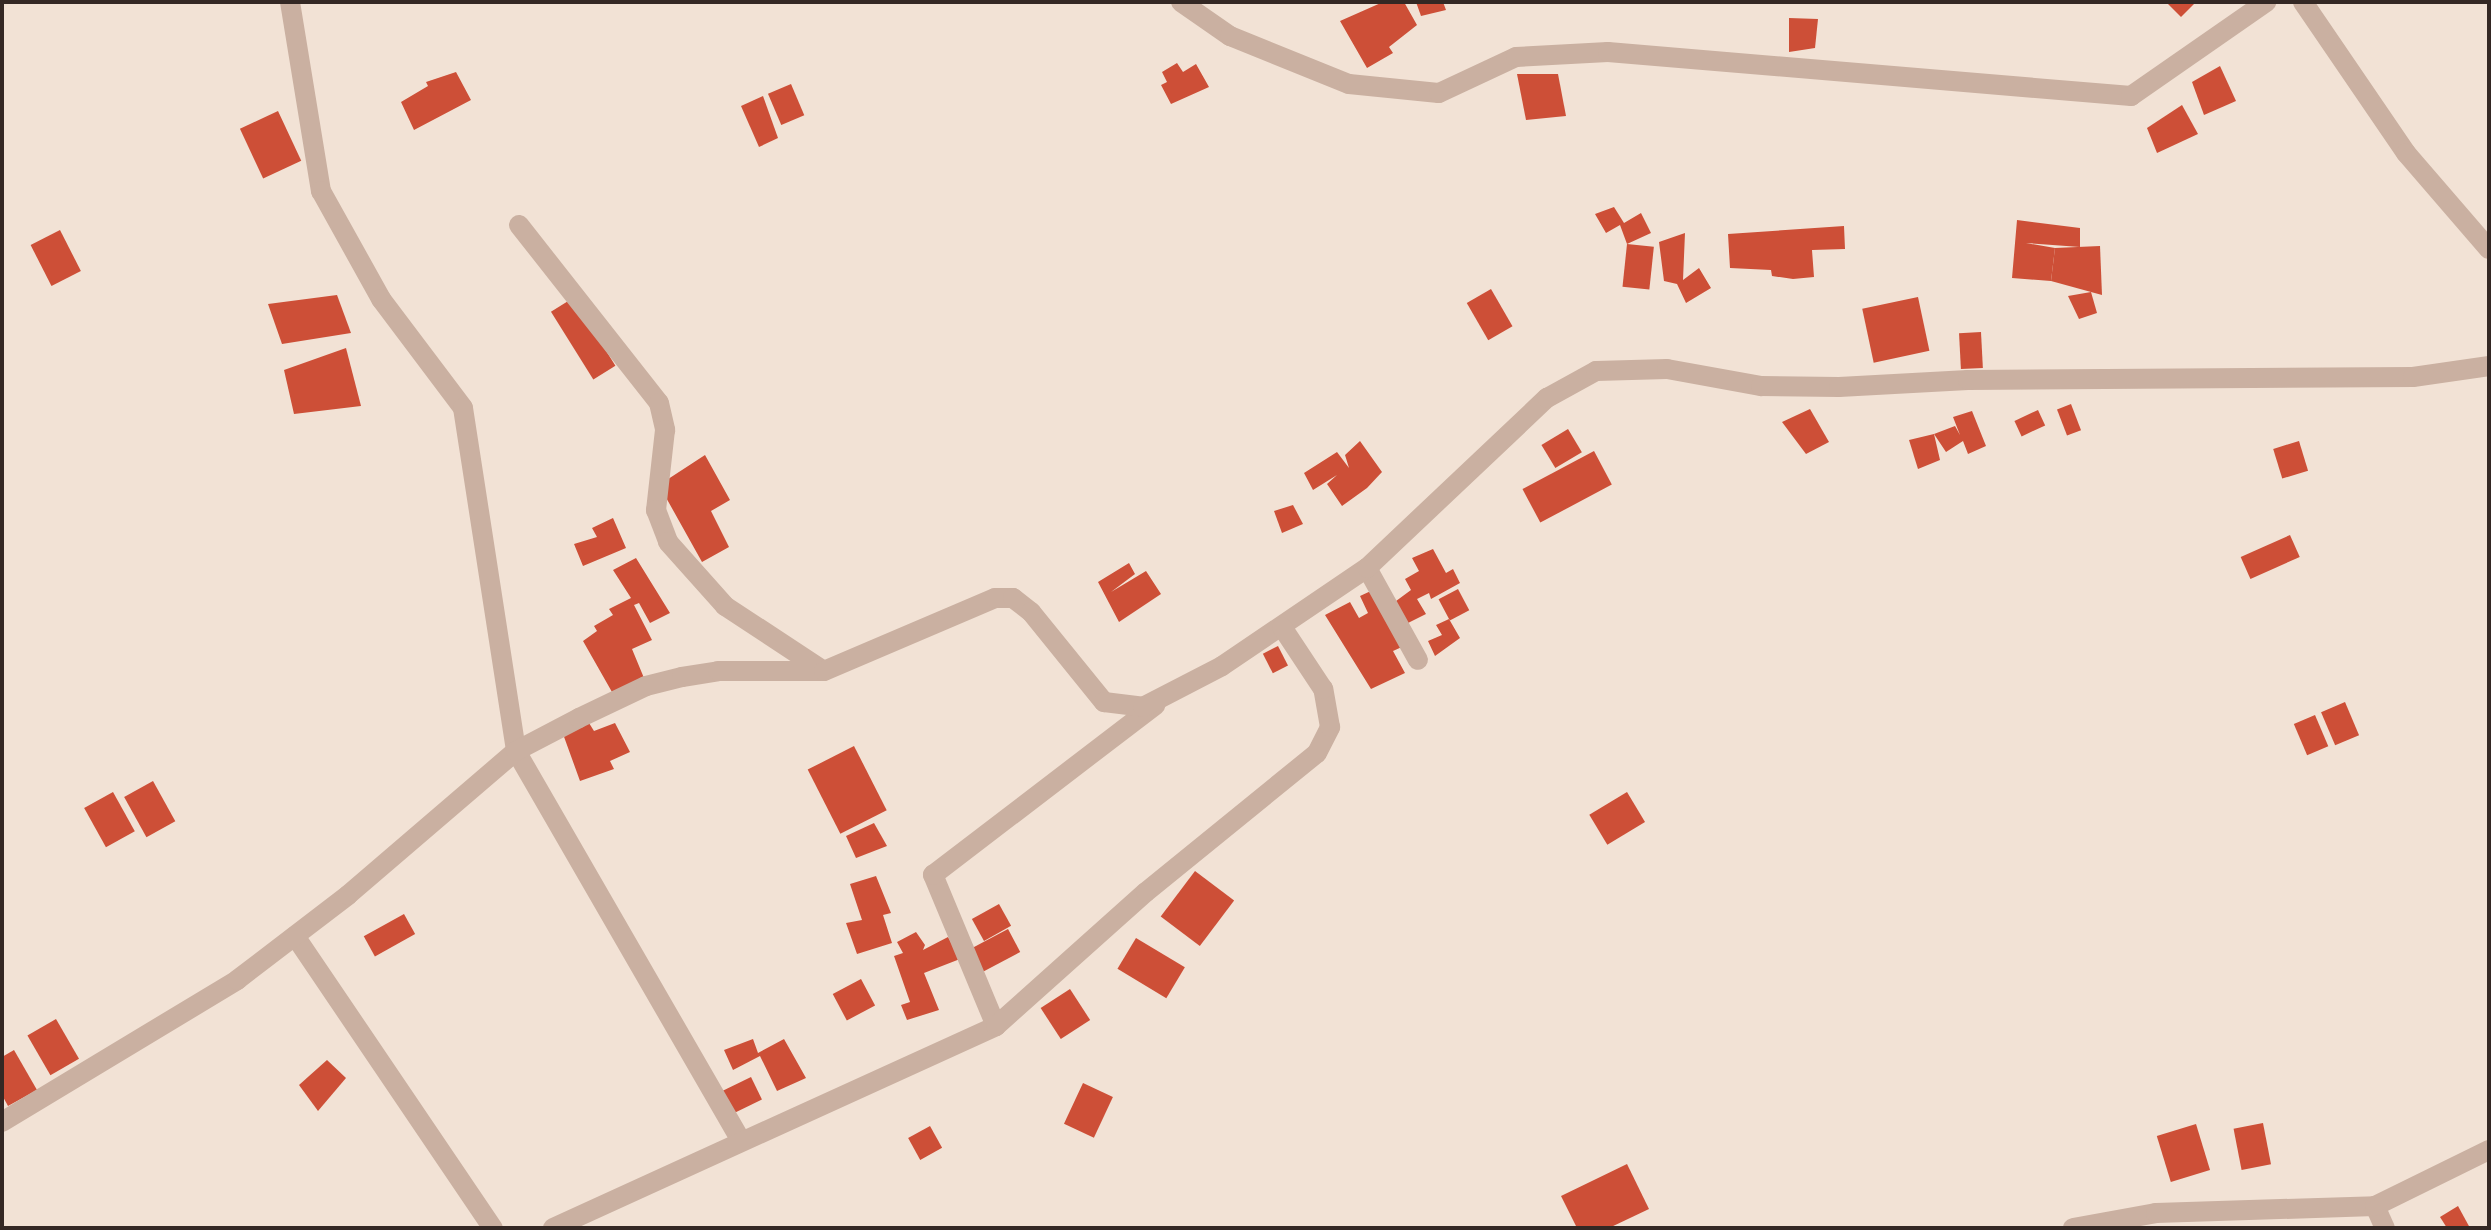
<!DOCTYPE html>
<html>
<head>
<meta charset="utf-8">
<style>
  body { margin:0 }
  #map { position:relative; width:2491px; height:1230px; overflow:hidden; background:#f2e2d5; font-family:"Archivo Narrow",sans-serif }
  div>[style] { position:absolute }
  .building>* { inset:0; background:#cd4f37; transform-origin:0 0 }
  .minor>* { height:20px; margin:-10px; padding:0 10px; transform-origin:10px; border-radius:10px; background:#cab0a1 }
  span { translate:-50% -50%; white-space:nowrap; text-align:center; line-height:1.15; -webkit-text-stroke:6px #faece1; paint-order:stroke }
  .frame { position:absolute; inset:0; border:4px solid #342824; pointer-events:none }
</style>
</head>
<body>
<div id="map">
  <div class="building">
    <div style="clip-path:polygon(1383px 2px,1404px 2px,1417px 25px,1389px 47px,1393px 53px,1367px 68px,1340px 21px)"></div>
    <div style="clip-path:polygon(1416px 2px,1443px 2px,1446px 10px,1421px 16px)"></div>
    <div style="clip-path:polygon(2166px 2px,2196px 2px,2181px 17px)"></div>
    <div style="clip-path:polygon(1789px 18px,1818px 19px,1815px 48px,1789px 52px)"></div>
    <div style="clip-path:polygon(1177px 63px,1183px 72px,1196px 64px,1209px 87px,1171px 104px,1161px 85px,1167px 82px,1162px 72px)"></div>
    <div style="clip-path:polygon(2220px 66px,2236px 101px,2204px 115px,2192px 82px)"></div>
    <div style="clip-path:polygon(456px 72px,471px 100px,414px 130px,401px 102px,428px 86px,426px 82px)"></div>
    <div style="clip-path:polygon(1517px 74px,1558px 74px,1566px 116px,1526px 120px)"></div>
    <div style="left:791px;top:84px;width:34px;height:25px;rotate:67deg"></div>
    <div style="clip-path:polygon(763px 96px,778px 138px,759px 147px,741px 106px)"></div>
    <div style="clip-path:polygon(2182px 105px,2198px 134px,2157px 153px,2147px 128px)"></div>
    <div style="left:278px;top:111px;width:55px;height:42px;rotate:65deg"></div>
    <div style="clip-path:polygon(1614px 207px,1624px 223px,1641px 213px,1651px 233px,1627px 244px,1620px 225px,1606px 233px,1595px 214px)"></div>
    <div style="clip-path:polygon(2017px 220px,2080px 228px,2080px 247px,2026px 243px,2055px 248px,2051px 281px,2012px 278px)"></div>
    <div style="clip-path:polygon(1844px 226px,1845px 249px,1812px 250px,1814px 277px,1793px 279px,1772px 276px,1771px 270px,1730px 268px,1728px 234px)"></div>
    <div style="left:60px;top:230px;width:46px;height:33px;rotate:63deg"></div>
    <div style="clip-path:polygon(1685px 233px,1683px 280px,1699px 268px,1711px 288px,1686px 303px,1677px 284px,1664px 281px,1659px 242px)"></div>
    <div style="left:1627px;top:244px;width:27px;height:43px;rotate:6deg"></div>
    <div style="clip-path:polygon(2100px 246px,2102px 295px,2051px 281px,2055px 248px)"></div>
    <div style="left:1491px;top:289px;width:43px;height:28px;rotate:60deg"></div>
    <div style="clip-path:polygon(2091px 292px,2097px 313px,2079px 319px,2068px 296px)"></div>
    <div style="clip-path:polygon(337px 295px,351px 333px,282px 344px,268px 304px)"></div>
    <div style="left:1918px;top:297px;width:55px;height:57px;rotate:78deg"></div>
    <div style="left:573px;top:298px;width:80px;height:26px;rotate:58deg"></div>
    <div style="left:1981px;top:332px;width:36px;height:22px;rotate:87deg"></div>
    <div style="clip-path:polygon(346px 348px,361px 406px,294px 414px,284px 370px)"></div>
    <div style="left:2071px;top:404px;width:28px;height:15px;rotate:69deg"></div>
    <div style="clip-path:polygon(1810px 409px,1829px 442px,1806px 454px,1782px 422px)"></div>
    <div style="left:2038px;top:410px;width:17px;height:26px;rotate:65deg"></div>
    <div style="clip-path:polygon(1972px 411px,1986px 446px,1968px 454px,1963px 441px,1946px 452px,1934px 434px,1955px 426px,1960px 435px,1953px 417px)"></div>
    <div style="left:1568px;top:429px;width:27px;height:31px;rotate:59deg"></div>
    <div style="clip-path:polygon(1934px 434px,1940px 460px,1918px 469px,1909px 440px)"></div>
    <div style="clip-path:polygon(1360px 441px,1382px 472px,1367px 488px,1342px 506px,1327px 484px,1337px 475px,1313px 490px,1304px 473px,1337px 452px,1349px 468px,1345px 455px)"></div>
    <div style="left:2299px;top:441px;width:31px;height:27px;rotate:73deg"></div>
    <div style="left:1594px;top:451px;width:38px;height:81px;rotate:62deg"></div>
    <div style="clip-path:polygon(705px 455px,730px 500px,711px 511px,729px 547px,702px 562px,659px 485px)"></div>
    <div style="clip-path:polygon(1293px 505px,1303px 524px,1282px 533px,1274px 511px)"></div>
    <div style="clip-path:polygon(613px 518px,626px 548px,583px 566px,574px 544px,597px 537px,592px 528px)"></div>
    <div style="left:2290px;top:535px;width:24px;height:54px;rotate:66deg"></div>
    <div style="clip-path:polygon(1433px 549px,1446px 573px,1453px 569px,1460px 583px,1431px 599px,1429px 593px,1417px 599px,1426px 614px,1404px 625px,1392px 604px,1411px 590px,1405px 579px,1419px 571px,1412px 558px)"></div>
    <div style="clip-path:polygon(636px 558px,670px 613px,650px 623px,639px 603px,634px 605px,652px 640px,632px 649px,644px 678px,612px 692px,583px 641px,597px 631px,594px 626px,613px 615px,609px 609px,631px 598px,613px 570px)"></div>
    <div style="clip-path:polygon(1129px 563px,1135px 574px,1111px 592px,1146px 571px,1161px 594px,1119px 622px,1098px 582px)"></div>
    <div style="left:1458px;top:589px;width:24px;height:22px;rotate:62deg"></div>
    <div style="clip-path:polygon(1373px 590px,1383px 607px,1368px 613px,1383px 607px,1404px 646px,1393px 651px,1405px 673px,1371px 689px,1325px 615px,1350px 602px,1359px 618px,1368px 613px,1360px 596px)"></div>
    <div style="clip-path:polygon(1449px 619px,1460px 638px,1435px 656px,1428px 641px,1442px 635px,1436px 625px)"></div>
    <div style="left:1278px;top:646px;width:22px;height:17px;rotate:63deg"></div>
    <div style="left:2345px;top:702px;width:36px;height:26px;rotate:67deg"></div>
    <div style="left:2315px;top:715px;width:34px;height:23px;rotate:67deg"></div>
    <div style="clip-path:polygon(589px 723px,594px 731px,615px 723px,630px 752px,610px 761px,614px 769px,580px 781px,563px 734px)"></div>
    <div style="left:854px;top:746px;width:72px;height:52px;rotate:63deg"></div>
    <div style="left:153px;top:781px;width:46px;height:33px;rotate:61deg"></div>
    <div style="left:113px;top:792px;width:45px;height:33px;rotate:61deg"></div>
    <div style="left:1627px;top:792px;width:35px;height:44px;rotate:59deg"></div>
    <div style="clip-path:polygon(874px 823px,887px 846px,856px 858px,846px 836px)"></div>
    <div style="left:1195px;top:871px;width:49px;height:57px;rotate:37deg"></div>
    <div style="clip-path:polygon(876px 876px,891px 913px,883px 915px,892px 943px,857px 954px,846px 923px,862px 920px,850px 884px)"></div>
    <div style="left:999px;top:904px;width:25px;height:31px;rotate:61deg"></div>
    <div style="left:404px;top:914px;width:23px;height:46px;rotate:61deg"></div>
    <div style="left:1008px;top:929px;width:26px;height:48px;rotate:62deg"></div>
    <div style="clip-path:polygon(916px 932px,925px 945px,923px 950px,948px 937px,960px 959px,924px 973px,939px 1010px,907px 1020px,901px 1005px,910px 1002px,894px 956px,903px 953px,897px 942px)"></div>
    <div style="left:1136px;top:938px;width:57px;height:36px;rotate:31deg"></div>
    <div style="left:861px;top:979px;width:30px;height:32px;rotate:62deg"></div>
    <div style="left:1070px;top:989px;width:37px;height:35px;rotate:57deg"></div>
    <div style="left:56px;top:1019px;width:46px;height:33px;rotate:60deg"></div>
    <div style="clip-path:polygon(753px 1039px,758px 1053px,784px 1039px,806px 1078px,777px 1091px,760px 1056px,733px 1070px,724px 1050px)"></div>
    <div style="clip-path:polygon(14px 1050px,37px 1090px,8px 1106px,2px 1095px,2px 1057px)"></div>
    <div style="clip-path:polygon(327px 1060px,346px 1078px,318px 1111px,299px 1085px)"></div>
    <div style="left:751px;top:1077px;width:25px;height:32px;rotate:64deg"></div>
    <div style="left:1083px;top:1083px;width:33px;height:45px;rotate:25deg"></div>
    <div style="left:2263px;top:1123px;width:42px;height:30px;rotate:79deg"></div>
    <div style="left:2196px;top:1124px;width:48px;height:41px;rotate:73deg"></div>
    <div style="left:930px;top:1126px;width:25px;height:25px;rotate:61deg"></div>
    <div style="clip-path:polygon(1627px 1164px,1649px 1209px,1609px 1228px,1577px 1228px,1561px 1196px)"></div>
    <div style="clip-path:polygon(2458px 1206px,2470px 1228px,2447px 1228px,2440px 1217px)"></div>
  </div>
  <div class="minor">
    <div style="left:290px;top:2px;width:192px;rotate:80.7deg"></div>
    <div style="left:321px;top:191px;width:124px;rotate:60.9deg"></div>
    <div style="left:381px;top:299px;width:136px;rotate:53deg"></div>
    <div style="left:463px;top:408px;width:347px;rotate:81.2deg"></div>
    <div style="left:516px;top:751px;width:448px;rotate:60deg"></div>
    <div style="left:1181px;top:2px;width:60px;rotate:34.8deg"></div>
    <div style="left:1230px;top:36px;width:128px;rotate:22deg"></div>
    <div style="left:1349px;top:84px;width:90px;rotate:5.7deg"></div>
    <div style="left:1439px;top:93px;width:85px;rotate:-25.1deg"></div>
    <div style="left:1516px;top:57px;width:92px;rotate:-3.1deg"></div>
    <div style="left:1608px;top:52px;width:525px;rotate:4.81deg"></div>
    <div style="left:2131px;top:96px;width:165px;rotate:-34.8deg"></div>
    <div style="left:2303px;top:2px;width:183px;rotate:55.7deg"></div>
    <div style="left:2406px;top:153px;width:127px;rotate:49.2deg"></div>
    <div style="left:519px;top:225px;width:226px;rotate:51.8deg"></div>
    <div style="left:659px;top:403px;width:28px;rotate:77deg"></div>
    <div style="left:665px;top:430px;width:81px;rotate:96.4deg"></div>
    <div style="left:656px;top:510px;width:34px;rotate:69deg"></div>
    <div style="left:668px;top:542px;width:86px;rotate:48.3deg"></div>
    <div style="left:725px;top:606px;width:118px;rotate:33.3deg"></div>
    <div style="left:1367px;top:568px;width:105px;rotate:61deg"></div>
    <div style="left:295px;top:936px;width:353px;rotate:55.9deg"></div>
    <div style="left:996px;top:1026px;width:164px;rotate:-112.6deg"></div>
    <div style="left:933px;top:875px;width:280px;rotate:-37.4deg"></div>
    <div style="left:2px;top:1122px;width:275px;rotate:-31.1deg"></div>
    <div style="left:237px;top:980px;width:140px;rotate:-37.4deg"></div>
    <div style="left:348px;top:895px;width:221px;rotate:-40.6deg"></div>
    <div style="left:516px;top:751px;width:71px;rotate:-27.6deg"></div>
    <div style="left:579px;top:718px;width:74px;rotate:-25.5deg"></div>
    <div style="left:646px;top:686px;width:37px;rotate:-14deg"></div>
    <div style="left:682px;top:677px;width:36px;rotate:-9deg"></div>
    <div style="left:718px;top:671px;width:106px"></div>
    <div style="left:824px;top:671px;width:186px;rotate:-23.1deg"></div>
    <div style="left:995px;top:598px;width:18px"></div>
    <div style="left:1013px;top:598px;width:23px;rotate:38deg"></div>
    <div style="left:1031px;top:612px;width:116px;rotate:51deg"></div>
    <div style="left:1104px;top:702px;width:39px;rotate:7deg"></div>
    <div style="left:1143px;top:707px;width:89px;rotate:-27.4deg"></div>
    <div style="left:1222px;top:666px;width:175px;rotate:-34.1deg"></div>
    <div style="left:1367px;top:568px;width:248px;rotate:-43.4deg"></div>
    <div style="left:1547px;top:398px;width:56px;rotate:-28.9deg"></div>
    <div style="left:1596px;top:371px;width:71px;rotate:-1.6deg"></div>
    <div style="left:1667px;top:369px;width:96px;rotate:10.3deg"></div>
    <div style="left:1761px;top:386px;width:78px;rotate:0.7deg"></div>
    <div style="left:1839px;top:387px;width:129px;rotate:-3.1deg"></div>
    <div style="left:1968px;top:380px;width:445px;rotate:-0.4deg"></div>
    <div style="left:2413px;top:377px;width:77px;rotate:-8.2deg"></div>
    <div style="left:2375px;top:1206px;width:24px;rotate:66deg"></div>
    <div style="left:553px;top:1228px;width:487px;rotate:-24.5deg"></div>
    <div style="left:996px;top:1026px;width:201px;rotate:-41.8deg"></div>
    <div style="left:1146px;top:892px;width:220px;rotate:-39.1deg"></div>
    <div style="left:1317px;top:753px;width:29px;rotate:-63deg"></div>
    <div style="left:1330px;top:727px;width:39px;rotate:-100deg"></div>
    <div style="left:1323px;top:689px;width:74px;rotate:-123.5deg"></div>
    <div style="left:2073px;top:1228px;width:84px;rotate:-10.2deg"></div>
    <div style="left:2156px;top:1213px;width:219px;rotate:-1.8deg"></div>
    <div style="left:2375px;top:1206px;width:127px;rotate:-26.2deg"></div>
  </div>
  <div class="frame"></div>
</div>
</body>
</html>
